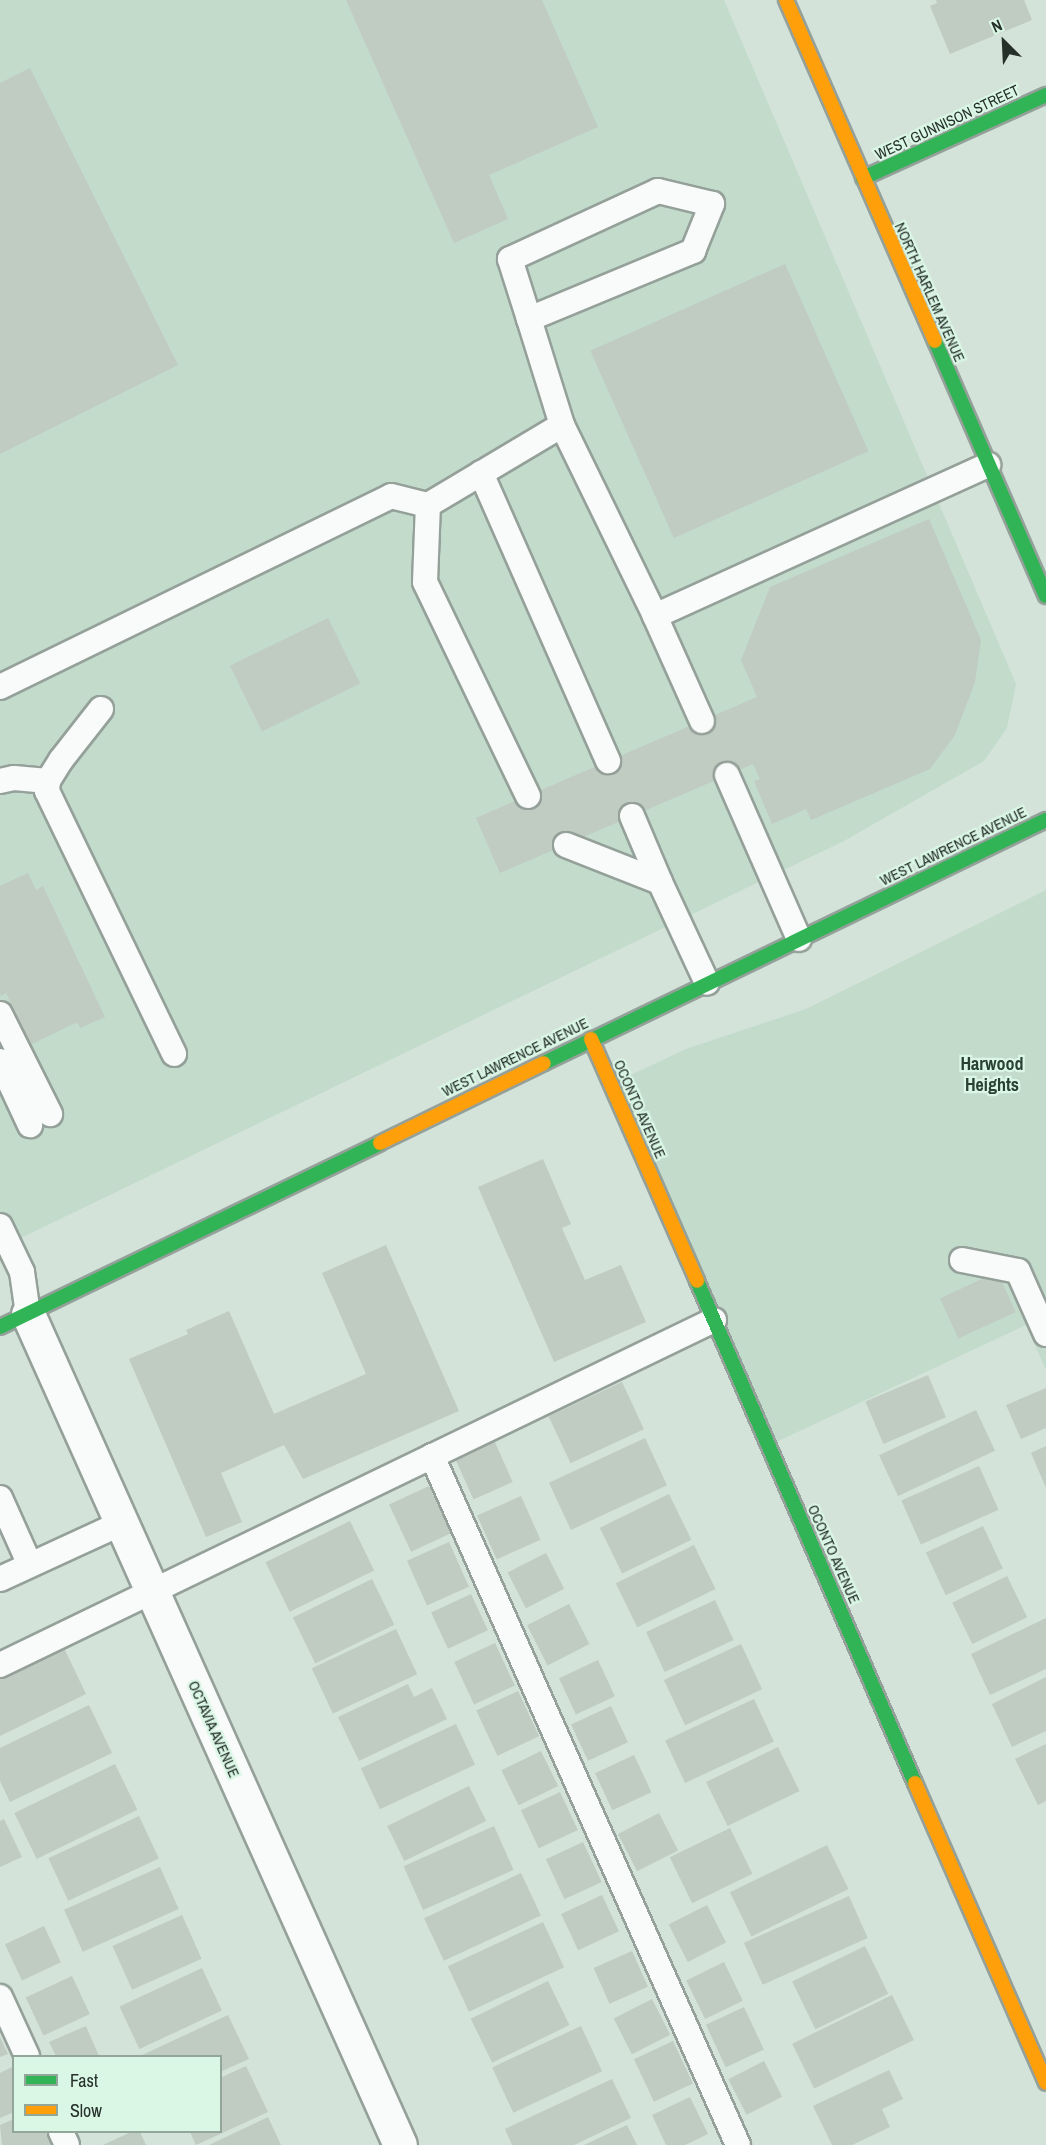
<!DOCTYPE html>
<html>
<head>
<meta charset="utf-8">
<style>
  body { margin:0 }
  #map { position:relative; width:1046px; height:2145px; overflow:hidden; background:#d3e3d9; font-family:"Archivo Narrow",sans-serif }
  div>[style] { position:absolute }
  .built>* { inset:0; background:#c2dbcb }
  .building>* { inset:0; background:#c0cbc2; transform-origin:0 0 }
  .roads { filter:drop-shadow(2px 0 #94a099) drop-shadow(-2px 0 #94a099) drop-shadow(0 2px #94a099) drop-shadow(0 -2px #94a099) }
  .lane>* { height:24px; margin:-12px; padding:0 12px; transform-origin:12px; border-radius:12px; background:#f8fbf9 }
  .street>* { height:33px; margin:-16.5px; padding:0 16.5px; transform-origin:16.5px; border-radius:16.5px; background:#f8fbf9 }
  .fast>* { height:14px; margin:-7px; padding:0 7px; transform-origin:7px; border-radius:7px; background:#30b455 }
  .slow>* { height:14px; margin:-7px; padding:0 7px; transform-origin:7px; border-radius:7px; background:#ff9f0a }
  span { translate:-50% -50%; white-space:nowrap; text-align:center; line-height:1.15; -webkit-text-stroke:4.5px #daf6e5; paint-order:stroke }
  .street-label { font-size:15px; color:#26302a }
  .quarter-label { font-size:18px; color:#294033; font-weight:700 }
  .legend { position:absolute; left:12px; top:2055px; width:210px; height:78px; box-sizing:border-box; background:#daf6e5; border:2px solid #92a79a; margin:0; padding:8px 10px; list-style:none; font-size:18px; color:#26302a }
  .legend li { display:flex; align-items:center; gap:12px; height:30px }
  .legend b { width:30px; border:2px solid #92a79a }
  .north { position:absolute; left:974px; top:12px; width:60px; height:60px; -webkit-text-stroke:4px #daf6e5; paint-order:stroke; rotate:336deg; font-size:16px; font-weight:700; line-height:24px; text-align:center; color:#26302a }
  .north::after { content:''; display:block; margin:auto; width:21px; height:27px; background:#26302a; clip-path:polygon(50% 0,100% 100%,50% 72%,0 100%) }
</style>
</head>
<body>
<div id="map">
  <div class="built">
    <div style="clip-path:polygon(0 0,724px 0,1016px 684px,1007px 728px,984px 761px,844px 841px,0 1248px)"></div>
    <div style="clip-path:polygon(1046px 890px,1046px 1370px,1026px 1325px,774px 1443px,614px 1083px,686px 1049px,806px 1009px)"></div>
  </div>
  <div class="building">
    <div style="clip-path:polygon(346px 0,542px 0,598px 127px,489px 175px,508px 219px,454px 243px)"></div>
    <div style="clip-path:polygon(936px 0,1024px 0,1032px 20px,950px 54px,930px 6px,937px 3px)"></div>
    <div style="clip-path:polygon(30px 68px,178px 365px,0 454px,0 83px)"></div>
    <div style="left:785px;top:264px;width:205px;height:213px;rotate:66deg"></div>
    <div style="clip-path:polygon(929px 519px,981px 640px,975px 682px,955px 735px,930px 769px,811px 820px,806px 809px,772px 824px,754px 781px,760px 779px,753px 764px,500px 873px,476px 818px,757px 697px,741px 660px,770px 587px)"></div>
    <div style="left:328px;top:618px;width:73px;height:109px;rotate:64deg"></div>
    <div style="clip-path:polygon(28px 873px,36px 890px,43px 886px,105px 1017px,80px 1028px,78px 1023px,73px 1024px,30px 1045px,6px 993px,1px 996px,0 993px,0 886px)"></div>
    <div style="clip-path:polygon(543px 1159px,571px 1224px,562px 1228px,585px 1280px,621px 1265px,646px 1322px,554px 1362px,478px 1187px)"></div>
    <div style="clip-path:polygon(386px 1245px,459px 1411px,303px 1479px,284px 1445px,221px 1473px,242px 1522px,206px 1537px,129px 1359px,188px 1334px,186px 1330px,229px 1311px,274px 1414px,366px 1374px,322px 1273px)"></div>
    <div style="left:997px;top:1272px;width:44px;height:63px;rotate:65deg"></div>
    <div style="left:928px;top:1375px;width:46px;height:68px;rotate:67deg"></div>
    <div style="left:622px;top:1382px;width:52px;height:81px;rotate:65deg"></div>
    <div style="clip-path:polygon(1046px 1388px,1046px 1428px,1021px 1439px,1006px 1405px)"></div>
    <div style="left:976px;top:1410px;width:45px;height:107px;rotate:65deg"></div>
    <div style="left:645px;top:1438px;width:52px;height:106px;rotate:65deg"></div>
    <div style="left:494px;top:1440px;width:46px;height:43px;rotate:66deg"></div>
    <div style="clip-path:polygon(1046px 1446px,1046px 1488px,1031px 1453px)"></div>
    <div style="left:979px;top:1466px;width:48px;height:85px;rotate:66deg"></div>
    <div style="left:429px;top:1486px;width:52px;height:44px;rotate:65deg"></div>
    <div style="left:669px;top:1494px;width:51px;height:77px;rotate:64deg"></div>
    <div style="left:521px;top:1496px;width:48px;height:48px;rotate:66deg"></div>
    <div style="left:350px;top:1521px;width:55px;height:94px;rotate:64deg"></div>
    <div style="left:983px;top:1526px;width:47px;height:63px;rotate:65deg"></div>
    <div style="left:449px;top:1542px;width:49px;height:46px;rotate:66deg"></div>
    <div style="left:694px;top:1545px;width:49px;height:87px;rotate:64deg"></div>
    <div style="left:546px;top:1553px;width:40px;height:43px;rotate:63deg"></div>
    <div style="left:1007px;top:1576px;width:46px;height:61px;rotate:64deg"></div>
    <div style="left:372px;top:1579px;width:51px;height:88px;rotate:64deg"></div>
    <div style="left:471px;top:1594px;width:40px;height:44px;rotate:65deg"></div>
    <div style="left:715px;top:1600px;width:44px;height:76px;rotate:65deg"></div>
    <div style="left:569px;top:1604px;width:45px;height:47px;rotate:63deg"></div>
    <div style="clip-path:polygon(1046px 1618px,1046px 1669px,990px 1695px,971px 1654px)"></div>
    <div style="left:396px;top:1629px;width:50px;height:93px;rotate:65deg"></div>
    <div style="left:495px;top:1643px;width:47px;height:45px;rotate:65deg"></div>
    <div style="left:741px;top:1644px;width:50px;height:85px;rotate:65deg"></div>
    <div style="clip-path:polygon(63px 1646px,86px 1694px,0 1736px,0 1677px)"></div>
    <div style="left:598px;top:1660px;width:40px;height:43px;rotate:65deg"></div>
    <div style="clip-path:polygon(1046px 1677px,1046px 1731px,1012px 1747px,992px 1704px)"></div>
    <div style="clip-path:polygon(408px 1684px,414px 1697px,432px 1688px,447px 1719px,359px 1761px,338px 1717px)"></div>
    <div style="left:518px;top:1691px;width:50px;height:46px;rotate:65deg"></div>
    <div style="left:754px;top:1699px;width:47px;height:98px;rotate:65deg"></div>
    <div style="clip-path:polygon(89px 1705px,112px 1753px,10px 1802px,0 1781px,0 1748px)"></div>
    <div style="left:611px;top:1706px;width:40px;height:44px;rotate:65deg"></div>
    <div style="left:456px;top:1724px;width:45px;height:105px;rotate:65deg"></div>
    <div style="clip-path:polygon(1046px 1744px,1046px 1801px,1038px 1805px,1015px 1759px)"></div>
    <div style="left:778px;top:1747px;width:49px;height:80px;rotate:64deg"></div>
    <div style="left:541px;top:1751px;width:39px;height:44px;rotate:64deg"></div>
    <div style="left:634px;top:1755px;width:41px;height:43px;rotate:65deg"></div>
    <div style="left:115px;top:1764px;width:51px;height:112px;rotate:64deg"></div>
    <div style="left:469px;top:1786px;width:39px;height:91px;rotate:64deg"></div>
    <div style="left:560px;top:1792px;width:42px;height:43px;rotate:65deg"></div>
    <div style="left:659px;top:1813px;width:42px;height:46px;rotate:63deg"></div>
    <div style="left:139px;top:1816px;width:47px;height:100px;rotate:65deg"></div>
    <div style="clip-path:polygon(4px 1819px,22px 1857px,0 1867px,0 1821px)"></div>
    <div style="left:494px;top:1826px;width:48px;height:99px;rotate:66deg"></div>
    <div style="left:730px;top:1828px;width:51px;height:67px;rotate:64deg"></div>
    <div style="left:583px;top:1842px;width:44px;height:41px;rotate:65deg"></div>
    <div style="left:827px;top:1845px;width:49px;height:108px;rotate:64deg"></div>
    <div style="left:160px;top:1867px;width:46px;height:105px;rotate:66deg"></div>
    <div style="left:521px;top:1873px;width:47px;height:107px;rotate:65deg"></div>
    <div style="left:602px;top:1895px;width:40px;height:45px;rotate:65deg"></div>
    <div style="left:849px;top:1896px;width:46px;height:115px;rotate:66deg"></div>
    <div style="left:707px;top:1905px;width:42px;height:43px;rotate:63deg"></div>
    <div style="left:182px;top:1915px;width:48px;height:76px;rotate:66deg"></div>
    <div style="left:543px;top:1922px;width:50px;height:105px;rotate:65deg"></div>
    <div style="left:44px;top:1926px;width:40px;height:43px;rotate:65deg"></div>
    <div style="left:865px;top:1946px;width:53px;height:81px;rotate:64deg"></div>
    <div style="left:632px;top:1951px;width:39px;height:42px;rotate:66deg"></div>
    <div style="left:724px;top:1962px;width:43px;height:42px;rotate:64deg"></div>
    <div style="left:202px;top:1968px;width:47px;height:91px;rotate:65deg"></div>
    <div style="left:72px;top:1976px;width:42px;height:51px;rotate:65deg"></div>
    <div style="left:548px;top:1981px;width:49px;height:86px;rotate:64deg"></div>
    <div style="left:892px;top:1995px;width:50px;height:111px;rotate:64deg"></div>
    <div style="left:652px;top:1999px;width:40px;height:43px;rotate:63deg"></div>
    <div style="left:744px;top:2007px;width:47px;height:42px;rotate:65deg"></div>
    <div style="clip-path:polygon(228px 2015px,249px 2059px,220px 2072px,220px 2056px,140px 2056px)"></div>
    <div style="clip-path:polygon(86px 2026px,99px 2056px,56px 2056px,49px 2042px)"></div>
    <div style="left:581px;top:2026px;width:50px;height:98px;rotate:65deg"></div>
    <div style="clip-path:polygon(0 2037px,8px 2054px,0 2057px)"></div>
    <div style="left:673px;top:2041px;width:47px;height:43px;rotate:65deg"></div>
    <div style="left:764px;top:2061px;width:40px;height:40px;rotate:63deg"></div>
    <div style="clip-path:polygon(14px 2066px,14px 2112px,0 2118px,0 2073px)"></div>
    <div style="clip-path:polygon(246px 2066px,268px 2112px,196px 2145px,190px 2132px,220px 2132px,220px 2078px)"></div>
    <div style="clip-path:polygon(889px 2070px,903px 2099px,882px 2109px,890px 2127px,852px 2145px,832px 2145px,813px 2106px)"></div>
    <div style="clip-path:polygon(612px 2079px,631px 2118px,574px 2145px,512px 2145px,505px 2129px)"></div>
    <div style="clip-path:polygon(690px 2097px,708px 2134px,685px 2145px,666px 2145px,652px 2115px)"></div>
    <div style="clip-path:polygon(268px 2117px,281px 2145px,209px 2145px)"></div>
    <div style="clip-path:polygon(14px 2119px,14px 2132px,46px 2132px,52px 2145px,2px 2145px,0 2125px)"></div>
    <div style="clip-path:polygon(627px 2125px,637px 2145px,584px 2145px)"></div>
    <div style="clip-path:polygon(131px 2132px,140px 2132px,146px 2145px,103px 2145px)"></div>
  </div>
  <div class="roads">
    <div class="lane">
      <div style="left:529px;top:319px;width:178px;rotate:-22.5deg"></div>
      <div style="left:693px;top:251px;width:51px;rotate:-68deg"></div>
      <div style="left:712px;top:204px;width:56px;rotate:-166.5deg"></div>
      <div style="left:658px;top:191px;width:163px;rotate:155.3deg"></div>
      <div style="left:510px;top:259px;width:63px;rotate:72.4deg"></div>
      <div style="left:529px;top:319px;width:111px;rotate:72.7deg"></div>
      <div style="left:562px;top:425px;width:212px;rotate:64deg"></div>
      <div style="left:655px;top:616px;width:115px;rotate:65.9deg"></div>
      <div style="left:481px;top:473px;width:315px;rotate:66.2deg"></div>
      <div style="left:655px;top:616px;width:366px;rotate:-24.4deg"></div>
      <div style="left:0;top:687px;width:435px;rotate:-26deg"></div>
      <div style="left:391px;top:496px;width:38px;rotate:14deg"></div>
      <div style="left:101px;top:709px;width:65px;rotate:128.1deg"></div>
      <div style="left:61px;top:760px;width:25px;rotate:122deg"></div>
      <div style="left:48px;top:781px;width:10px;rotate:96deg"></div>
      <div style="left:47px;top:791px;width:292px;rotate:64.2deg"></div>
      <div style="left:727px;top:775px;width:179px;rotate:66.3deg"></div>
      <div style="left:0;top:781px;width:14px;rotate:-12deg"></div>
      <div style="left:14px;top:778px;width:34px;rotate:5deg"></div>
      <div style="left:528px;top:796px;width:237px;rotate:-115.7deg"></div>
      <div style="left:425px;top:582px;width:77px;rotate:-87.8deg"></div>
      <div style="left:428px;top:505px;width:156px;rotate:-30.8deg"></div>
      <div style="left:632px;top:816px;width:72px;rotate:67deg"></div>
      <div style="left:566px;top:845px;width:101px;rotate:21.5deg"></div>
      <div style="left:660px;top:882px;width:111px;rotate:65deg"></div>
      <div style="left:0;top:1014px;width:112px;rotate:63.4deg"></div>
      <div style="left:0;top:1061px;width:71px;rotate:64.9deg"></div>
      <div style="left:0;top:1226px;width:51px;rotate:64.4deg"></div>
      <div style="left:22px;top:1272px;width:42px;rotate:81.9deg"></div>
      <div style="left:962px;top:1260px;width:57px;rotate:11.1deg"></div>
      <div style="left:1018px;top:1271px;width:69px;rotate:66deg"></div>
      <div style="left:432px;top:1456px;width:754px;rotate:66.05deg"></div>
      <div style="left:0;top:1498px;width:73px;rotate:65.9deg"></div>
      <div style="left:0;top:1579px;width:134px;rotate:-24.7deg"></div>
      <div style="left:0;top:1665px;width:793px;rotate:-25.79deg"></div>
      <div style="left:0;top:1997px;width:65px;rotate:65.4deg"></div>
      <div style="left:61px;top:2132px;width:14px;rotate:65deg"></div>
    </div>
    <div class="street">
      <div style="left:28px;top:1314px;width:910px;rotate:65.88deg"></div>
    </div>
    <div class="fast">
      <div style="left:863px;top:178px;width:201px;rotate:-24.4deg"></div>
      <div style="left:935px;top:341px;width:278px;rotate:66.5deg"></div>
      <div style="left:544px;top:1063px;width:558px;rotate:-25.83deg"></div>
      <div style="left:697px;top:1281px;width:547px;rotate:66.53deg"></div>
      <div style="left:0;top:1327px;width:422px;rotate:-25.8deg"></div>
    </div>
    <div class="slow">
      <div style="left:786px;top:0;width:372px;rotate:66.4deg"></div>
      <div style="left:591px;top:1039px;width:264px;rotate:66.3deg"></div>
      <div style="left:380px;top:1143px;width:182px;rotate:-26deg"></div>
      <div style="left:915px;top:1783px;width:327px;rotate:66.4deg"></div>
    </div>
  </div>
  <div class="street-label">
    <span style="left:947px;top:122px;rotate:-25deg">WEST GUNNISON STREET</span>
    <span style="left:930px;top:292px;rotate:66deg">NORTH HARLEM AVENUE</span>
    <span style="left:953px;top:846px;rotate:-26deg">WEST LAWRENCE AVENUE</span>
    <span style="left:515px;top:1057px;rotate:-26deg">WEST LAWRENCE AVENUE</span>
    <span style="left:640px;top:1109px;rotate:66deg">OCONTO AVENUE</span>
    <span style="left:834px;top:1554px;rotate:66deg">OCONTO AVENUE</span>
    <span style="left:214px;top:1729px;rotate:66deg">OCTAVIA AVENUE</span>
  </div>
  <div class="quarter-label">
    <span style="left:992px;top:1075px">Harwood<br>Heights</span>
  </div>
  <ul class="legend">
  <li><b style="height:8px;background:#30b455"></b>Fast</li>
  <li><b style="height:8px;background:#ff9f0a"></b>Slow</li>
  </ul>
  <div class="north">N</div>
</div>
</body>
</html>
